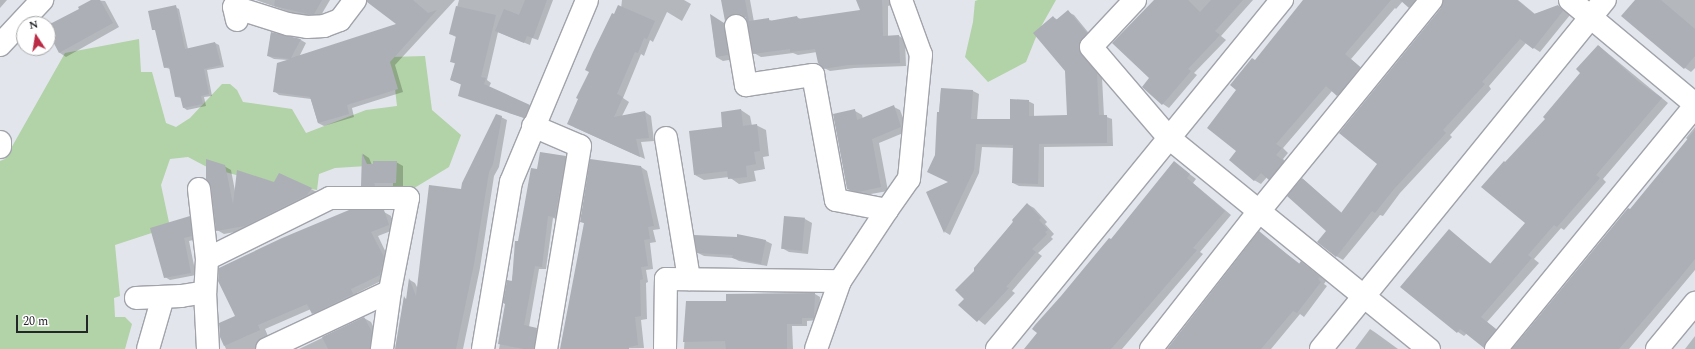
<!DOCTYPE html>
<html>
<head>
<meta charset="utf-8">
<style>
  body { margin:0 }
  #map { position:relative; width:1695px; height:349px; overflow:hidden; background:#e2e5ec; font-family:Spectral,serif }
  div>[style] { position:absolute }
  .green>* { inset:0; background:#b2d2a7 }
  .shadow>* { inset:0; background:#0003 }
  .building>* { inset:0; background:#adafb7; transform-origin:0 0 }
  .roads { filter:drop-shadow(1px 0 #a1a3ab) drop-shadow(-1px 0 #a1a3ab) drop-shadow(0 1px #a1a3ab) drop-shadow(0 -1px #a1a3ab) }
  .street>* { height:22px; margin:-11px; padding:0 11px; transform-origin:11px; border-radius:11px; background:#fff }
  .secondary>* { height:22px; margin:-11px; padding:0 11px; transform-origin:11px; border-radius:11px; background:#fff }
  span { translate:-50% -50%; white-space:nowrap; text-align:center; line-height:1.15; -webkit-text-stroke:3px #fff; paint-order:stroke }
  .north { position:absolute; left:16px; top:16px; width:40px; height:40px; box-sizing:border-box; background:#fff; border:1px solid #a7a8a9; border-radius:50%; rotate:348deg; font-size:11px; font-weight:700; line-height:16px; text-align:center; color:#242528 }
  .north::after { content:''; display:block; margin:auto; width:14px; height:18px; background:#bc2b46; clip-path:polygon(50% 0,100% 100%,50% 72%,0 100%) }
  .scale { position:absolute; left:16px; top:315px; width:72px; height:18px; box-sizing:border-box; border:2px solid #242528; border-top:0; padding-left:5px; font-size:12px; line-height:14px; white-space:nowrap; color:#242528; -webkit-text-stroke:3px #fff; paint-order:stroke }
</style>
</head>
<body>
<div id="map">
  <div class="green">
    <div style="clip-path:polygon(978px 0,1056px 0,1038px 32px,1026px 62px,988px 82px,965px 57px,973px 22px,975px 1px)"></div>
    <div style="clip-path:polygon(139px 39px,141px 72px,152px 72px,166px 123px,176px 127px,190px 118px,222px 84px,230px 84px,237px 90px,243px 102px,292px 109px,306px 133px,366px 110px,397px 106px,394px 80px,384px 62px,391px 57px,425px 56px,432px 110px,461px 135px,449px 167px,406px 193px,393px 192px,393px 173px,367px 166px,335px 168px,319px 174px,317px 190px,247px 178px,207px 167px,188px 157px,170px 159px,161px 185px,170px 227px,115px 245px,120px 296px,114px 298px,115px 317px,125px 317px,132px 324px,125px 349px,0 349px,0 161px,5px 159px,65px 53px)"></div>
  </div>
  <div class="shadow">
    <div style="clip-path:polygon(0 0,7px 0,0 8px)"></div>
    <div style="clip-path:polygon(93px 0,105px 1px,119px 27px,66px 57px,60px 53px,48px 30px,48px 26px,80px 9px)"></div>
    <div style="clip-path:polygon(256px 0,330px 0,320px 17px,314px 17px,298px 15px)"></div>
    <div style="clip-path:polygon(377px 0,455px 0,395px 65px,403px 92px,352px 108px,354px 117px,324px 126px,318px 123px,311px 99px,279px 95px,274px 91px,288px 60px,274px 59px,268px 56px,271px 33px,301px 40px,306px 43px,299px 57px,398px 24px)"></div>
    <div style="clip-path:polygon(459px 0,553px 0,538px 40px,532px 38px,530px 45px,498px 32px,487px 80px,491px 83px,489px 87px,535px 109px,530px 120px,459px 95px,462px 85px,451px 80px,456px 64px,452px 62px,456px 37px,450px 34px)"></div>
    <div style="clip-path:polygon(622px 0,684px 0,691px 4px,682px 21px,667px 12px,653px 42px,650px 40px,644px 56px,641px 54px,623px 98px,629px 102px,622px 116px,645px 112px,651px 116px,654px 141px,641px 142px,645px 159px,574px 127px,620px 17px)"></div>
    <div style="clip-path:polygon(722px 0,750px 0,754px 22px,768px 19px,772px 21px,797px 17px,802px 20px,862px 11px,857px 0,891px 0,892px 5px,888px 6px,888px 36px,899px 36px,905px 40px,906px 66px,854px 68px,830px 71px,824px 68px,817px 52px,798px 55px,793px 53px,761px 57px,754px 53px,746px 17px,741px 17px,731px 23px,726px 20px)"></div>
    <div style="clip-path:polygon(1156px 0,1253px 0,1221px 36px,1226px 40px,1194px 73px,1197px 75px,1169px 108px,1163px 104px,1150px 78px)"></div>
    <div style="clip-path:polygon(1304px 0,1426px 0,1416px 11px,1403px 1px,1396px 9px,1395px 8px,1351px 59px,1366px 72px,1344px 99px,1332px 91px,1283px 148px,1288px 153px,1283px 159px,1290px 166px,1276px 183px,1267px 177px,1261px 184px,1254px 180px,1238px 151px,1237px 89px,1256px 61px)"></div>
    <div style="clip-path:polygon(1444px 0,1518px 0,1535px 14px,1558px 6px,1570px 15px,1540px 52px,1526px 43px,1489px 86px,1491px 89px,1450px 135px,1452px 137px,1400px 193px,1383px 216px,1380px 215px,1343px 260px,1336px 256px,1327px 231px,1303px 179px,1342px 213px,1379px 164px)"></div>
    <div style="clip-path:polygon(1637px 0,1695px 0,1695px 68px,1691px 72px,1685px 68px)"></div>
    <div style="clip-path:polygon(175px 7px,179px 9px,188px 49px,215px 43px,219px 45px,224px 67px,207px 70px,212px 96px,204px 97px,206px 106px,187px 110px,184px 108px,182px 98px,176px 97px,170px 69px,164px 67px,157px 31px,153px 29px)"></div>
    <div style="clip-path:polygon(1068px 12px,1074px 15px,1092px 37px,1084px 53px,1102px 77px,1104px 116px,1112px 119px,1113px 146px,1044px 147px,1044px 187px,1019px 186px,1013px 183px,1014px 148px,982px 147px,979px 173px,950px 235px,945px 232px,927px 193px,950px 182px,936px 155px,941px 89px,973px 91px,979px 94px,977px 120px,1011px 120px,1028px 101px,1034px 104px,1034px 117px,1068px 116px,1066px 70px,1053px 17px,1058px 20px)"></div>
    <div style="clip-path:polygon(711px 16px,731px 28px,735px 59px,723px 61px,716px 57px)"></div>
    <div style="clip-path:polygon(1599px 46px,1668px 103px,1603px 179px,1606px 182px,1564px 230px,1561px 228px,1534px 259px,1539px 263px,1487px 322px,1502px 334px,1488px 349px,1467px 333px,1464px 336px,1458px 332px,1450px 231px,1491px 264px,1526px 223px,1506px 163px,1547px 119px,1582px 73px)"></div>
    <div style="clip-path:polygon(894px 107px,900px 110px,908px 131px,879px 143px,888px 191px,865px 195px,855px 193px,848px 189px,855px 111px,862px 115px,863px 119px)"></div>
    <div style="clip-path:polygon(741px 110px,750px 116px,752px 126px,756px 125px,766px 130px,769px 156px,763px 157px,765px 169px,754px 171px,756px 181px,739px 184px,729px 177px,704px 180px,695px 175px,724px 128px)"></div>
    <div style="clip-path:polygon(501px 117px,507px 120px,499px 167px,494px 176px,480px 268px,463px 349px,396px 349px,404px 298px,407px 299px,410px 280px,415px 283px,418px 289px,462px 190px)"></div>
    <div style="clip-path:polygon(1695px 127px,1695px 270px,1629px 349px,1512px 349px,1630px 210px,1688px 140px,1686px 138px)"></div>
    <div style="clip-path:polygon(363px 154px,369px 158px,372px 165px,396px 162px,403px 166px,403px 187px,380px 186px,381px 189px,369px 189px,362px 185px)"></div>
    <div style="clip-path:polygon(565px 157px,570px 160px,560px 220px,553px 218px,546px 269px,539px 269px,529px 327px,541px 331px,539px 349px,499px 349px,519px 242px,538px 170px)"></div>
    <div style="clip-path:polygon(1174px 162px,1196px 179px,1193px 183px,1231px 215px,1200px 252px,1203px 254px,1122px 349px,1025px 349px)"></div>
    <div style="clip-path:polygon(224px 166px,231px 170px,235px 191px,274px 184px,280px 174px,317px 192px,252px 229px,224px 234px,217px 230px)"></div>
    <div style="clip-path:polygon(641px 167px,647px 171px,660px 229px,653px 230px,656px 242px,650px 243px,653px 269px,646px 270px,648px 282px,646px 283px,647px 319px,641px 320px,644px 348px,561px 349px,585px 224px,581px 221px)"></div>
    <div style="clip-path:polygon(1027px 204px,1034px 208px,1047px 222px,1045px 224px,1054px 234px,1051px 237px,1053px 239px,1038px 253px,1042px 256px,1012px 291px,1015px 293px,985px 325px,960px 305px,965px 299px,975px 271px)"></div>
    <div style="clip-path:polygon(384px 212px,391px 216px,396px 229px,378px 236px,390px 261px,387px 278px,357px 293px,360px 298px,320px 317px,313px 313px,311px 309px,265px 329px,270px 341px,262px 349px,226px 349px,221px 337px,237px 317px)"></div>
    <div style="clip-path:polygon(189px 217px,195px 220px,197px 239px,189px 241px,196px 275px,170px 280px,165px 277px)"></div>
    <div style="clip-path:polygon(785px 217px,805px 219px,812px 223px,808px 254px,789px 252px,782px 248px)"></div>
    <div style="clip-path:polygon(1259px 233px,1300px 264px,1301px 263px,1308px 267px,1326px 281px,1324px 284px,1327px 286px,1304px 317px,1300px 314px,1271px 349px,1168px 349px)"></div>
    <div style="clip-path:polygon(738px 236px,766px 241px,772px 244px,767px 266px,739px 261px,733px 258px,704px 256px,698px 253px,737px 238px)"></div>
    <div style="clip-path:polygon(815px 294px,820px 297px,819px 320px,807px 321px,807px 326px,792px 326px,793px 349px,684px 349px,687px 302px,727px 302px)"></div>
    <div style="clip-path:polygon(364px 318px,371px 322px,378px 336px,377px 349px,299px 349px)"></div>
    <div style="clip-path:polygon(1370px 329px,1376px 333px,1398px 349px,1355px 349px)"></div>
    <div style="clip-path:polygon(1695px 336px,1695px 349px,1685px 349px)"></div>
  </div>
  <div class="building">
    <div style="clip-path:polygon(91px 0,100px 0,113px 23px,59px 53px,48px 32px,48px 25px,79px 9px,78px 7px)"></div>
    <div style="clip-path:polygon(275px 0,322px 0,314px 14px,308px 14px,274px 6px)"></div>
    <div style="clip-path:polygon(367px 0,413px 0,428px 13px,437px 10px,390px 62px,398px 89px,347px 105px,349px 114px,318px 123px,310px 97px,273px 92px,277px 63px,290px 59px,267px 56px,271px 32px,301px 39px,291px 58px,396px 24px,367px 2px)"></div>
    <div style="clip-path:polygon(525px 0,547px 0,533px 38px,527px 36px,524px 43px,495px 31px,504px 9px,519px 15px)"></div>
    <div style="clip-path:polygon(721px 0,745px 0,749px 21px,769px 18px,769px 21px,797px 16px,798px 19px,860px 10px,856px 0,882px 0,883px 36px,899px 35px,900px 63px,848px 65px,823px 69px,818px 63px,815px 49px,790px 52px,790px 49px,753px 54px,746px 18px,741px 14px,734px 14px,728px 16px,725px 21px)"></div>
    <div style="clip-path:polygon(1154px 0,1188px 0,1200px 12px,1211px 0,1243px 0,1215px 31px,1220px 35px,1188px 69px,1191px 71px,1162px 105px,1142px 87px,1149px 78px,1112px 43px)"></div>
    <div style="clip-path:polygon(1303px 0,1391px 0,1345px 54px,1360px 67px,1337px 96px,1326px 86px,1276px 144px,1282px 148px,1276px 155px,1284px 161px,1269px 180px,1261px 173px,1254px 181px,1229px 160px,1236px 151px,1207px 128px,1236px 90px,1230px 85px,1252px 58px,1255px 60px)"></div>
    <div style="clip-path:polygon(1400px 0,1415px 0,1409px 8px)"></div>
    <div style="clip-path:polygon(1443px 0,1517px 0,1534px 14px,1558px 5px,1563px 11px,1533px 49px,1520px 39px,1482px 82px,1485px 84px,1443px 130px,1446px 133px,1394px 189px,1375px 213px,1372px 211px,1336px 257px,1317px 242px,1326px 231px,1287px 196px,1302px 178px,1341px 213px,1377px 164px,1339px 133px,1441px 8px)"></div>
    <div style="clip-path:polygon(1635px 0,1661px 0,1695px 29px,1695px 56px,1684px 69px,1621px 16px)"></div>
    <div style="clip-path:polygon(176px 5px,185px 49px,215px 42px,221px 65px,204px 69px,209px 94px,201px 96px,203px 104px,183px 108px,180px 96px,175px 97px,169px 67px,164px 68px,155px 30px,152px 30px,148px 11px)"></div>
    <div style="clip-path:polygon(618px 5px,655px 21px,647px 39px,644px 38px,638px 53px,635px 52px,617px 94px,623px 97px,614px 117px,645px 111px,649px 138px,636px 139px,640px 157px,567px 124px,578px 99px,576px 98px,589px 72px,585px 70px,593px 52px,612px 13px,614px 14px)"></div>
    <div style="clip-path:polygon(456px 6px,496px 15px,481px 77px,486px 78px,484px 84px,530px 105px,524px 118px,458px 96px,461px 84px,450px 80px,455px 63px,450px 62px,456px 36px,449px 34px)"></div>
    <div style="clip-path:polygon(1068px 10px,1087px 33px,1079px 43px,1079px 49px,1097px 73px,1099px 115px,1107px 115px,1107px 143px,1039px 144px,1038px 184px,1012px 183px,1013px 145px,976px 144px,974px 170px,944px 233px,926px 192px,948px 182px,927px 172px,935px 155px,937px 112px,939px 112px,941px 88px,973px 90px,971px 119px,1010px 119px,1010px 99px,1029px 100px,1029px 116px,1067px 115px,1065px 71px,1033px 33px,1053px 16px,1056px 20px)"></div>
    <div style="clip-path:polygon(710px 14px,724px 23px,728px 55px,716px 57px)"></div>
    <div style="clip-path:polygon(1598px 45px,1639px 82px,1662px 98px,1596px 175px,1600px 178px,1557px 227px,1554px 225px,1528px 255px,1532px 258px,1481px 317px,1496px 329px,1486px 341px,1484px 348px,1460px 329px,1457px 333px,1400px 287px,1449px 229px,1490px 264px,1525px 223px,1481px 187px,1504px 161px,1505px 162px,1545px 119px,1543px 117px,1580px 73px,1576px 69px)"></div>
    <div style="clip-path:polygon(894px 105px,901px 127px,872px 139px,881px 187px,858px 192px,847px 189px,833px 114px,855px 109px,857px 120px)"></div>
    <div style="clip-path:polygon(741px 109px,743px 126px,757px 124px,760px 151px,754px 152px,756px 164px,746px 166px,747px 177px,728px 179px,727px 171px,694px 175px,689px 131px,722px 127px,721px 112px)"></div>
    <div style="clip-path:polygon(496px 114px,502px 116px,493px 164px,489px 172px,474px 264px,456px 349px,395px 349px,404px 296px,406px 300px,409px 278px,416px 296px,429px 185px,461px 189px,462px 183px)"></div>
    <div style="clip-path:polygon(1695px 130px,1695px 259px,1678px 280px,1619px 349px,1512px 349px,1628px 208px,1630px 209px)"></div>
    <div style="clip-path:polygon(540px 152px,566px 156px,555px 217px,548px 216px,542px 267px,535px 266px,524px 325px,537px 328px,534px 349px,524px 349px,498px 344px,505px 304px,503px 303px,507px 280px,512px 281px,515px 241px,518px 241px,531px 168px,537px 169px)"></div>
    <div style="clip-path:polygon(362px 153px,367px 164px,373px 164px,373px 161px,397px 161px,396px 183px,374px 183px,375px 186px,361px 186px)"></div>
    <div style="clip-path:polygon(206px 159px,225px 165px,233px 204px,237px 170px,274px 182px,279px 173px,312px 188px,307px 195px,245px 226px,216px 231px,211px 188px,206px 179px)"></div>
    <div style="clip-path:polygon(590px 159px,641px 166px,654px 226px,648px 227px,650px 239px,644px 240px,648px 266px,641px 267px,643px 279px,640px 280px,641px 316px,635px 317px,638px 345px,629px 347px,629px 349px,560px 349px,584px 223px,580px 222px)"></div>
    <div style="clip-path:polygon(1174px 161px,1190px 174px,1187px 178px,1225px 211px,1193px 248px,1197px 250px,1111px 349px,1024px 349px,1037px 333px,1032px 329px,1035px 325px,1061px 296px,1109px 238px,1111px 239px)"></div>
    <div style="clip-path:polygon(1027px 203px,1041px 218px,1039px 220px,1048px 230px,1045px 232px,1047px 234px,1032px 249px,1036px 252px,1006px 287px,1009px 288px,977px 322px,958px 305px,964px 299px,955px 290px,974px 271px,974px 268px,1013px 222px,1012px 220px)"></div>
    <div style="clip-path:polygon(349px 210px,384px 210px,389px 225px,371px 232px,384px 257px,380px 275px,351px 289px,353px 294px,312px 314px,307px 304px,258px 325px,260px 330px,224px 346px,220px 337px,219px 323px,235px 316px,218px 281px,219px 268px,282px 238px)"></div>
    <div style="clip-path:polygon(190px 216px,192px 236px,184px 238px,191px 273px,164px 278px,150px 228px)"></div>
    <div style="left:784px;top:216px;width:21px;height:33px;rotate:5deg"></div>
    <div style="clip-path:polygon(1259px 231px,1299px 264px,1301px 261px,1320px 277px,1318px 279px,1321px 282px,1297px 313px,1293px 311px,1261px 349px,1167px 349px)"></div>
    <div style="clip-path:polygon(737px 234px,766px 240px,761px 264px,732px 258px,733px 255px,697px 253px,694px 235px,737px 237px)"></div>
    <div style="clip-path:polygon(815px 293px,814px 318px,802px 318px,802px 324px,787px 324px,787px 349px,726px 349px,725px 341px,683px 342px,686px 301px,726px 301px,726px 294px)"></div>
    <div style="clip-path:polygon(364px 317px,372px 332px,370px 349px,328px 349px,322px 337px)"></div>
  </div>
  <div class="roads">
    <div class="street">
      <div style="left:1135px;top:0;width:64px;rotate:133.1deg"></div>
      <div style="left:1091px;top:47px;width:120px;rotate:49.4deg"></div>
      <div style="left:1169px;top:138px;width:335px;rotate:39.1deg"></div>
      <div style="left:1570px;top:0;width:163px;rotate:39.8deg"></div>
      <div style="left:237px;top:20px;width:13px;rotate:-103deg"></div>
      <div style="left:234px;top:7px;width:57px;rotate:17.5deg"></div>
      <div style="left:288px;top:24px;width:19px;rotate:9deg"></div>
      <div style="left:307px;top:27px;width:17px;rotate:-3deg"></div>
      <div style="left:324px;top:26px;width:17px;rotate:-21deg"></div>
      <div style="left:340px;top:20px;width:25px;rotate:-53deg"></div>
      <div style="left:736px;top:26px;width:60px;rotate:80.4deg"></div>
      <div style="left:746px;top:85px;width:68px;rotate:-8.5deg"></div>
      <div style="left:813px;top:75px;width:127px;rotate:79.6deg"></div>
      <div style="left:836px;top:200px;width:52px;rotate:11.1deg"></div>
      <div style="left:0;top:45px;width:62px;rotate:-47deg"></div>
      <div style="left:533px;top:126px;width:51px;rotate:23.1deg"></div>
      <div style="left:580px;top:146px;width:206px;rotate:99.5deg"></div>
      <div style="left:666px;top:138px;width:143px;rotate:80.7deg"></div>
      <div style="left:0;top:142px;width:5px;rotate:90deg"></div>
      <div style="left:199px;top:189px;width:70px;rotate:83.5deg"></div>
      <div style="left:207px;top:259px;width:33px;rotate:93deg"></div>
      <div style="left:205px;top:292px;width:57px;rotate:87deg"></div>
      <div style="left:207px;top:259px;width:137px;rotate:-26.4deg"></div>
      <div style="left:330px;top:198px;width:78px"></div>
      <div style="left:408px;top:198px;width:95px;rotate:101deg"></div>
      <div style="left:390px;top:291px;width:59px;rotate:97.9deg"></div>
      <div style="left:136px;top:298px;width:45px;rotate:-2.5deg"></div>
      <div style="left:181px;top:296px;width:24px;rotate:-9deg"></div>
      <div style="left:148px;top:349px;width:54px;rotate:-73.9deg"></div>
      <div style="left:267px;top:349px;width:136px;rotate:-25.2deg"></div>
      <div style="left:483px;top:349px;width:169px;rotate:-80.5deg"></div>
      <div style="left:511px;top:182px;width:197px;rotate:-67.3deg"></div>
      <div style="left:665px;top:349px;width:70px;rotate:-89.2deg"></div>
      <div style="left:666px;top:279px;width:174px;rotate:0.7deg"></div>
      <div style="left:816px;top:349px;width:72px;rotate:-70.6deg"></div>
      <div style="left:840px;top:281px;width:85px;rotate:-56.5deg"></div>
      <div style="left:887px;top:210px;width:38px;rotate:-55deg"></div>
      <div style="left:909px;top:179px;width:125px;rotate:-84.5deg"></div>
      <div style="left:921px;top:55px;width:59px;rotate:-110deg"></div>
      <div style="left:997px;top:349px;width:451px;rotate:-50.8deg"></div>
      <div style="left:1151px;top:349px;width:177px;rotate:-51.9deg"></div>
      <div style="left:1260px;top:210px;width:271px;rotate:-50.8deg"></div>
      <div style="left:1496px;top:349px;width:314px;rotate:-50.7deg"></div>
      <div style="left:1657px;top:349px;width:60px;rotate:-50.4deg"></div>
    </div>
    <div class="secondary">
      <div style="left:1321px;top:349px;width:450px;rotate:-50.9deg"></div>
    </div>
  </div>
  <div class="north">N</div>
  <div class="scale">20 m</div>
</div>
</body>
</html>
